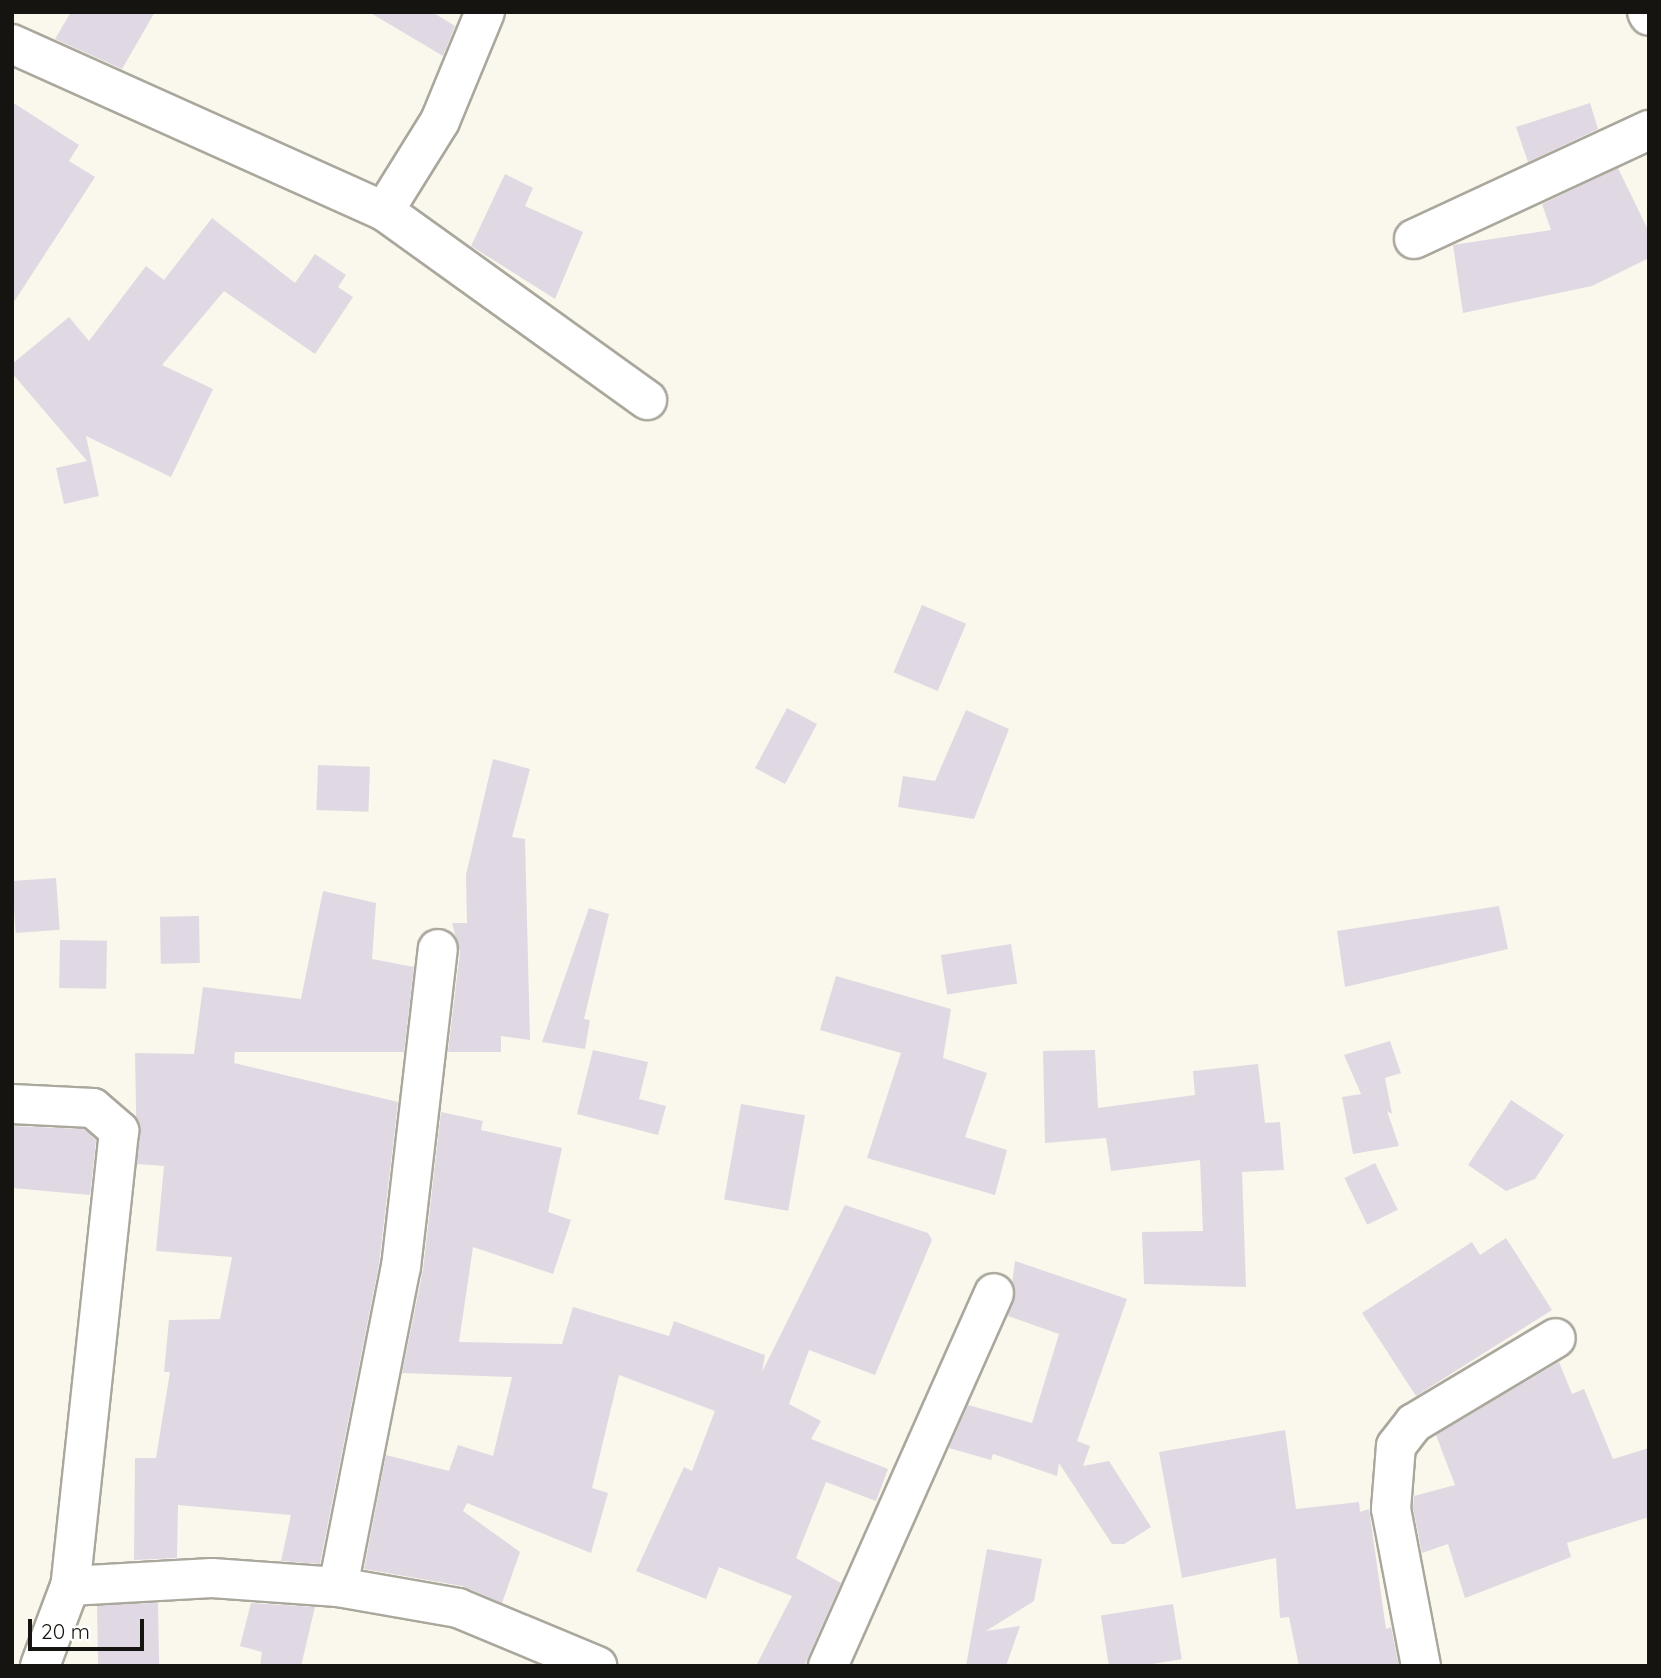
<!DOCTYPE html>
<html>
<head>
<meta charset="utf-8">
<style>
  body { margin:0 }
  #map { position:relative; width:1661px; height:1678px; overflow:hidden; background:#faf7ec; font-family:Quicksand,sans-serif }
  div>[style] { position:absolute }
  .building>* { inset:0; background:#e0d9e3; transform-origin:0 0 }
  .roads { filter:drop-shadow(2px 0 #aaa79d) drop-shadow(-2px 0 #aaa79d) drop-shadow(0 2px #aaa79d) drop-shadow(0 -2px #aaa79d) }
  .street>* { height:38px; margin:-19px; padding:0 19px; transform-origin:19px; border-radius:19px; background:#fff }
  span { translate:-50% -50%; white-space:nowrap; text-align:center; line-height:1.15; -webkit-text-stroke:5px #fff; paint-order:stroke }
  .frame { position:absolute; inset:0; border:14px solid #151410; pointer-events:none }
  .scale { position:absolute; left:28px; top:1619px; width:116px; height:32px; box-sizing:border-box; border:4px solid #151410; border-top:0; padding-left:9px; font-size:21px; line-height:24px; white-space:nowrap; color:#151410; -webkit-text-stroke:5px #fff; paint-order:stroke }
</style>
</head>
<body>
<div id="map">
  <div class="building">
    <div style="clip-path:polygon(71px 12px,155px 12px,122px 69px,55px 39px)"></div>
    <div style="clip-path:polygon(369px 12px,432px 12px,455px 26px,443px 56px)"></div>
    <div style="clip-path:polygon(12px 102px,79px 145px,69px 161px,95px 177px,12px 305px)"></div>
    <div style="clip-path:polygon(1590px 103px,1598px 129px,1528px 162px,1516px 127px)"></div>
    <div style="clip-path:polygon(1618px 168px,1649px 232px,1649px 258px,1592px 286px,1463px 313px,1453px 245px,1551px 230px,1542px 204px)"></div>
    <div style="clip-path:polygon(505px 174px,533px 188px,525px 206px,583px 232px,555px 299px,471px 246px)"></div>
    <div style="clip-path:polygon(212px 218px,295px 283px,315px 254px,346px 275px,338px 287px,353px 297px,315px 354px,224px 291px,162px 365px,213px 389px,171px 477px,86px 436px,99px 496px,64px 504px,56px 468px,87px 461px,12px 373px,12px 364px,69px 317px,89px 341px,146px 266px,164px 280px)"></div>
    <div style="left:922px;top:605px;width:48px;height:73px;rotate:23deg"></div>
    <div style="left:787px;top:708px;width:34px;height:68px;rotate:28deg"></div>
    <div style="clip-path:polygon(966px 710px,1009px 729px,974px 819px,898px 807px,903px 776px,935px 781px)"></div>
    <div style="clip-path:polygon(493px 759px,530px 769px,512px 837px,525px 839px,530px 1040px,501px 1036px,501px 1052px,448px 1052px,460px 952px,452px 923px,467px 923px,466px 875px)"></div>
    <div style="left:318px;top:765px;width:52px;height:45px;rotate:2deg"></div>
    <div style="left:56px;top:878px;width:52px;height:44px;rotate:86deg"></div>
    <div style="clip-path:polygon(323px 891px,376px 903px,372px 959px,414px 967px,404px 1052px,235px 1052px,234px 1063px,398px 1102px,379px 1264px,320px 1564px,281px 1561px,291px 1515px,178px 1505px,177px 1558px,134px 1560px,135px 1458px,156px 1458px,170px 1372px,164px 1372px,169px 1320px,220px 1319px,232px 1257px,156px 1251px,164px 1166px,137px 1164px,135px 1053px,194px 1054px,203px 987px,301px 999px)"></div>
    <div style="clip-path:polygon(1499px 906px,1508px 949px,1345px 987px,1337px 931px)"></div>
    <div style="clip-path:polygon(589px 908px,609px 914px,584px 1019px,590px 1020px,585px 1049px,542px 1042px)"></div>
    <div style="left:199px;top:916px;width:47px;height:39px;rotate:89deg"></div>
    <div style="left:60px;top:940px;width:47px;height:48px;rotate:1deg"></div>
    <div style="left:1011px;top:944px;width:40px;height:71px;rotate:81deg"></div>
    <div style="clip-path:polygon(836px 976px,951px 1009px,943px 1058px,987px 1073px,965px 1137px,1007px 1150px,995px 1195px,867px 1158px,901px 1053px,820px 1030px)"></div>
    <div style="clip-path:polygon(1390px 1041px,1401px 1073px,1385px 1078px,1392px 1114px,1387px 1111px,1399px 1146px,1353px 1154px,1342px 1097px,1361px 1094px,1344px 1055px)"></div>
    <div style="clip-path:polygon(593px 1050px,648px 1062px,639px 1099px,666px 1106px,658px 1135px,577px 1114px)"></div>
    <div style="clip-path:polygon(1095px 1050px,1098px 1108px,1195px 1095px,1193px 1071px,1258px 1064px,1265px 1123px,1280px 1122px,1284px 1170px,1242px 1172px,1246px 1287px,1144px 1284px,1142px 1232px,1203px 1231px,1200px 1160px,1111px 1171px,1106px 1138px,1045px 1143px,1043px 1051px)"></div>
    <div style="clip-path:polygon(1511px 1100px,1564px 1135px,1535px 1179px,1506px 1191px,1468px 1165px)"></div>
    <div style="left:741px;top:1104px;width:65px;height:97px;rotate:10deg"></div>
    <div style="clip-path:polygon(441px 1112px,483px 1121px,481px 1130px,562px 1148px,548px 1212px,571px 1220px,553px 1274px,473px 1247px,459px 1342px,562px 1344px,573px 1307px,669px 1336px,674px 1321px,765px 1355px,762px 1372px,845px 1205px,928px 1233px,932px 1240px,875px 1375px,809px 1350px,789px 1404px,821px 1421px,811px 1439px,888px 1469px,876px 1501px,826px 1482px,796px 1558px,841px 1583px,804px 1666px,756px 1666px,792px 1596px,719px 1567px,706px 1599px,636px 1571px,684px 1467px,692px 1471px,715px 1411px,619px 1375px,592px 1488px,608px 1493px,591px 1553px,467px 1503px,463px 1511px,520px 1552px,502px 1603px,462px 1586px,364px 1569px,386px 1455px,449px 1471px,458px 1445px,493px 1456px,512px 1377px,402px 1373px,423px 1270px)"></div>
    <div style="clip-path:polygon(12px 1126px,84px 1129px,96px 1140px,90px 1195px,12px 1188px)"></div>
    <div style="left:1375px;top:1163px;width:52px;height:34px;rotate:64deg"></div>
    <div style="clip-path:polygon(1506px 1238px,1552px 1310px,1416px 1396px,1362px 1313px,1472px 1242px,1480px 1255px)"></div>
    <div style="clip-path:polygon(1015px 1261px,1127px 1299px,1077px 1441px,1090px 1446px,1083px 1466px,1109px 1461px,1151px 1527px,1124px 1544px,1112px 1544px,1059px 1463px,1057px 1476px,993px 1454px,991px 1460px,949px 1448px,968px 1405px,1032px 1423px,1059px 1334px,1008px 1316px)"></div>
    <div style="clip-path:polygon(1559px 1362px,1572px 1394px,1584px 1389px,1613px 1459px,1649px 1448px,1649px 1517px,1567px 1543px,1571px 1557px,1465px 1598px,1448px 1544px,1422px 1553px,1413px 1508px,1414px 1496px,1455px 1485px,1436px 1435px)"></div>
    <div style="clip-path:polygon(1285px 1430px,1296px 1509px,1359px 1502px,1360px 1512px,1369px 1509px,1386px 1629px,1391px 1627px,1399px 1666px,1299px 1666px,1289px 1617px,1280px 1618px,1276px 1558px,1182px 1578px,1159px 1452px)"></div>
    <div style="clip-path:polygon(987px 1549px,1042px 1559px,1034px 1601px,986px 1631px,1020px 1626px,1006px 1666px,966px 1666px)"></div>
    <div style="left:158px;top:1603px;width:63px;height:61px;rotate:89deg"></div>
    <div style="clip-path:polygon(251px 1603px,315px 1607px,301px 1666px,260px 1666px,262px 1652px,240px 1646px)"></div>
    <div style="left:1173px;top:1604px;width:56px;height:73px;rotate:81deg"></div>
  </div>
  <div class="roads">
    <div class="street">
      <div style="left:1647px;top:12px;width:4px;rotate:63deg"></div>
      <div style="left:12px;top:44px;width:408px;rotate:24.2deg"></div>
      <div style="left:384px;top:211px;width:324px;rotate:35.7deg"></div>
      <div style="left:384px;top:211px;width:106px;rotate:-58.1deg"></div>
      <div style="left:440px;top:121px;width:118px;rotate:-67.6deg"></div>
      <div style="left:1414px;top:239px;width:259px;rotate:-24.9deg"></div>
      <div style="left:12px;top:1104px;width:81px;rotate:2.8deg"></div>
      <div style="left:93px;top:1108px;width:35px;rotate:41deg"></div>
      <div style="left:119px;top:1131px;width:458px;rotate:96.1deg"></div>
      <div style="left:70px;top:1586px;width:85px;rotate:110.6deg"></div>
      <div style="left:70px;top:1586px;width:142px;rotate:-3.2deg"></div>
      <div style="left:212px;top:1578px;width:126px;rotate:4.1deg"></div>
      <div style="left:338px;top:1587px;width:122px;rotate:9.9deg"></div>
      <div style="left:458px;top:1608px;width:151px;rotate:22.6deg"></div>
      <div style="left:338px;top:1587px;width:326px;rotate:-78.9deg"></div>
      <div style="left:401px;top:1267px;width:320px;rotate:-83.4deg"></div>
      <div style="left:828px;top:1666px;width:408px;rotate:-66deg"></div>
      <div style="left:1421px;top:1666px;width:160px;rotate:-100.8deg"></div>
      <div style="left:1391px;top:1509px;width:63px;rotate:-85.5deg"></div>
      <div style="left:1396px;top:1446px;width:29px;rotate:-52deg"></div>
      <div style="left:1414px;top:1423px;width:165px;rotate:-30.9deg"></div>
    </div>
  </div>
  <div class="frame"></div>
  <div class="scale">20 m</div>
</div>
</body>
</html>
